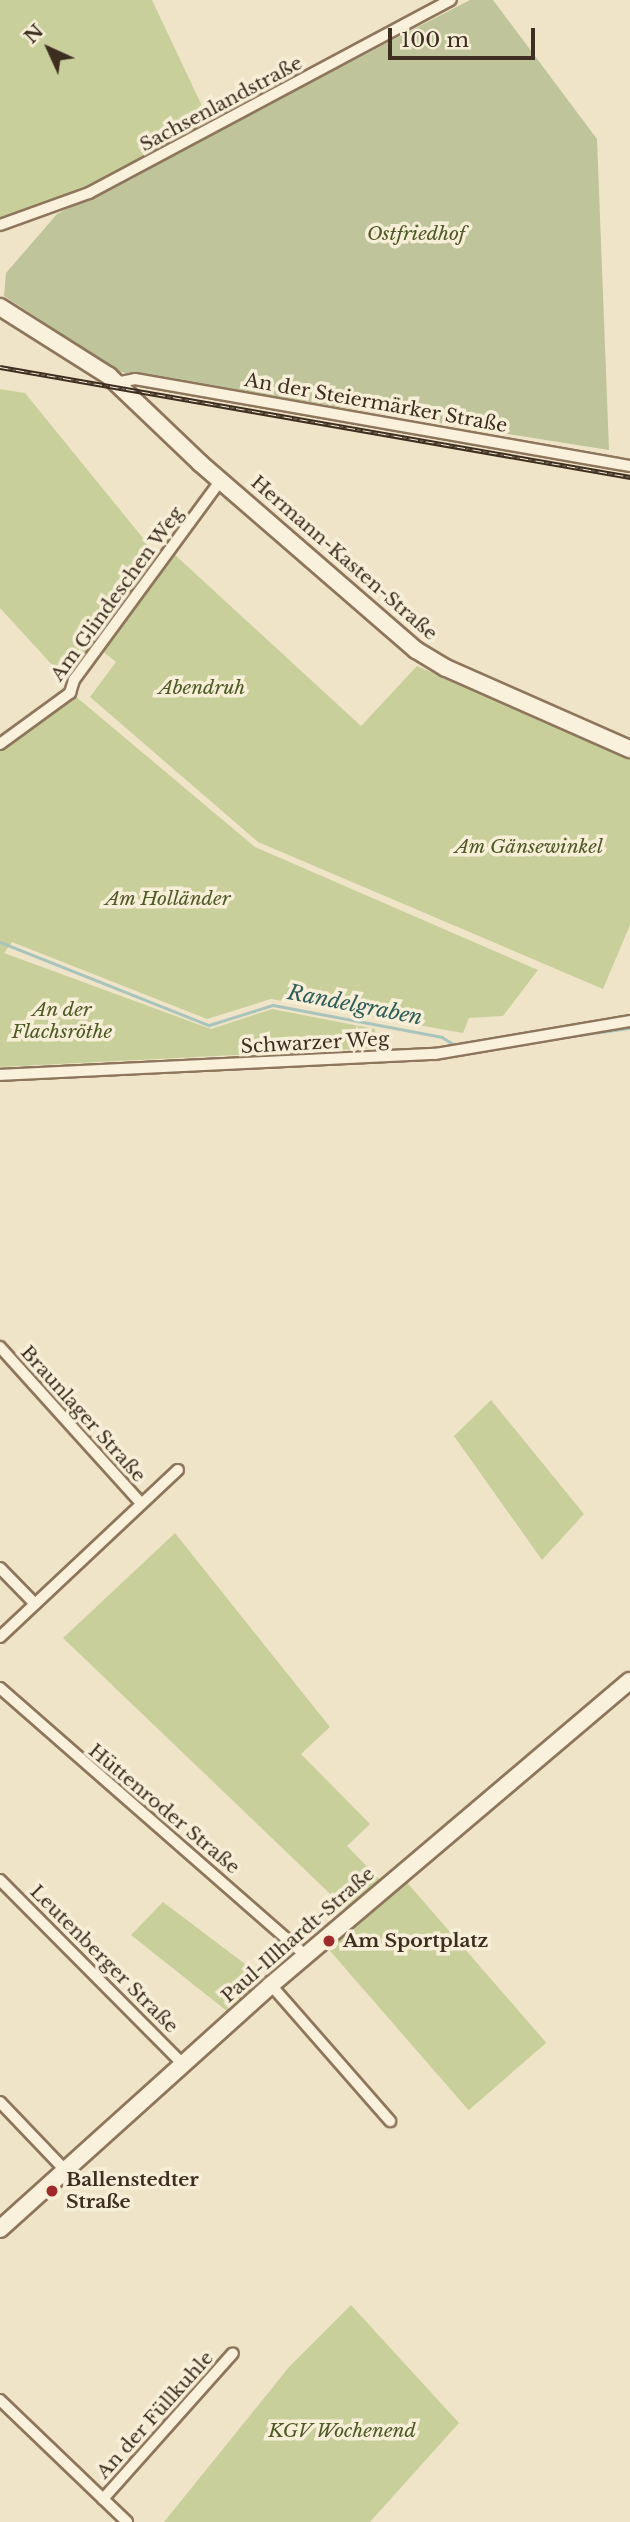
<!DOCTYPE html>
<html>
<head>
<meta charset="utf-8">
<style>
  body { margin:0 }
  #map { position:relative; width:630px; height:2522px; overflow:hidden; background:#f0e4c8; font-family:"Libre Baskerville",serif }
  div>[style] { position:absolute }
  .green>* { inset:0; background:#c9cf9b; transform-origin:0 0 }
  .cemetery>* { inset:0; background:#bfc49a }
  .stream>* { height:2.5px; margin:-1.25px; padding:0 1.25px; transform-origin:1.25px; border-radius:1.25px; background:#a9c4bc }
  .roads { filter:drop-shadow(2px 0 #8d765c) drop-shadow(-2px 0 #8d765c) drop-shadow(0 2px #8d765c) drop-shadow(0 -2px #8d765c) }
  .street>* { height:10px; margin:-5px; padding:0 5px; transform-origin:5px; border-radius:5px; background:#faf1dc }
  .secondary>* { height:16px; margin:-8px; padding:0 8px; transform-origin:8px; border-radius:8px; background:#faf1dc }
  .rail>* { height:5px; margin-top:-2.5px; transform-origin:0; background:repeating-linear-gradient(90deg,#f7eed8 0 8px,#3d2e20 0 16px); box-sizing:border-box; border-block:2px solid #3d2e20 }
  .dots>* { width:19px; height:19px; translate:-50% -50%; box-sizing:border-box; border:4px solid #f7eed8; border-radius:50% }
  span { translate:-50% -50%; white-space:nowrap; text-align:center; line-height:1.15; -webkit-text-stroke:7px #f7eed8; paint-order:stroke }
  .street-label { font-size:19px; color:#3d2e20 }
  .park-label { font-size:19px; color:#4d5a26; font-style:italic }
  .poi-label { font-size:19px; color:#3d2e20; font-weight:700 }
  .left { translate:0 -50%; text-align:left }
  .water-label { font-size:21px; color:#2f5d5a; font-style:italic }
  .north { position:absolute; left:14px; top:14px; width:70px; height:70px; -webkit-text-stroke:5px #f7eed8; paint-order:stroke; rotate:315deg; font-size:19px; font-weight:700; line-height:28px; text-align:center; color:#3d2e20 }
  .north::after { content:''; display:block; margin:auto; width:24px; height:32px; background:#3d2e20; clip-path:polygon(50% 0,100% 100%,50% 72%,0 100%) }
  .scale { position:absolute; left:388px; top:28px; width:147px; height:32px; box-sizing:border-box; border:4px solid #3d2e20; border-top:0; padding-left:9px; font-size:21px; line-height:24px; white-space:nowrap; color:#3d2e20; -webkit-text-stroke:5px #f7eed8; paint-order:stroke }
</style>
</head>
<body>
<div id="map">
  <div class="green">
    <div style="clip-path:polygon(0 0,152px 0,211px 125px,87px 189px,0 221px)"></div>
    <div style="clip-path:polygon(0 389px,25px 393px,160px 559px,65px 679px,0 608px)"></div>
    <div style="clip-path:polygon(173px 553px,361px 726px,417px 666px,630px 760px,630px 925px,603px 989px,258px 842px,90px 697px,116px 662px,100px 649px)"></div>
    <div style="clip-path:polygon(74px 695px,255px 847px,538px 970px,503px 1016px,469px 1018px,463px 1033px,271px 999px,207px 1019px,12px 942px,4px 953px,211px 1029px,272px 1009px,375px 1029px,376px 1048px,0 1067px,0 748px)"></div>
    <div style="clip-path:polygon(491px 1400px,584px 1514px,542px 1560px,454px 1436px)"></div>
    <div style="clip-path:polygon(175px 1533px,330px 1727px,301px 1754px,370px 1824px,347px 1846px,381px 1881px,347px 1910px,63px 1638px)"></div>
    <div style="left:404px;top:1879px;width:217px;height:103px;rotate:49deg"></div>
    <div style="clip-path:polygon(163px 1902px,265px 1979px,228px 2012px,131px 1935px)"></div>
    <div style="clip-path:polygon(351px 2305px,459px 2423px,370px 2522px,164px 2522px,289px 2367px)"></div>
  </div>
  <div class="cemetery">
    <div style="clip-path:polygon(470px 0,493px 0,597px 139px,609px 450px,120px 372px,4px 296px,6px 273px,57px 214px)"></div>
  </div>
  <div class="stream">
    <div style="left:0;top:942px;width:225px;rotate:21.7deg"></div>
    <div style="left:209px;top:1025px;width:67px;rotate:-17.4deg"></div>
    <div style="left:273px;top:1005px;width:172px;rotate:10.7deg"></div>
    <div style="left:442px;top:1037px;width:19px;rotate:32deg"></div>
    <div style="left:564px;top:1037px;width:67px;rotate:-7.8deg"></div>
    <div style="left:462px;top:1052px;width:62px;rotate:-7.5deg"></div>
  </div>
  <div class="roads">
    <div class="street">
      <div style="left:0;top:225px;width:95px;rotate:-19.8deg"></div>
      <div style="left:89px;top:193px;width:410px;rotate:-28.1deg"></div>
      <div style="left:116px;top:383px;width:19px;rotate:-12deg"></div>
      <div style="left:135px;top:379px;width:503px;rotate:9.97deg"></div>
      <div style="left:0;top:744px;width:87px;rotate:-36.1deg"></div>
      <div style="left:70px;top:693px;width:14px;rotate:-73deg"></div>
      <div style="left:74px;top:680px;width:248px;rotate:-53.7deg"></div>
      <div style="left:0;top:1075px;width:436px;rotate:-2.8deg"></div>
      <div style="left:435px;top:1054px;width:198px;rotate:-9.6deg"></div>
      <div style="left:0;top:1347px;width:210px;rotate:47.9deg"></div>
      <div style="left:0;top:1568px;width:50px;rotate:45.8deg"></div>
      <div style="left:0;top:1637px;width:244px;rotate:-43.2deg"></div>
      <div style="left:0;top:1688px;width:407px;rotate:41.2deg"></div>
      <div style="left:0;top:1880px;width:258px;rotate:45.2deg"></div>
      <div style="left:271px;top:1985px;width:181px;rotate:48.8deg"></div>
      <div style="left:0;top:2102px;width:94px;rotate:46.3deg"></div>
      <div style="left:0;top:2400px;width:176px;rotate:43.8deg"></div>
      <div style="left:103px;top:2499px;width:195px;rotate:-48.3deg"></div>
    </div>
    <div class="secondary">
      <div style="left:0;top:307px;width:129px;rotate:32.3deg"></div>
      <div style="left:109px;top:376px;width:126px;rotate:43.7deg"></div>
      <div style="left:200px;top:463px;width:286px;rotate:40.9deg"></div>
      <div style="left:416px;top:650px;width:35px;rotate:31deg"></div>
      <div style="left:446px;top:668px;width:201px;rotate:23.8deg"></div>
      <div style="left:0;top:2229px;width:365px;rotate:-42deg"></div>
      <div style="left:271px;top:1985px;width:470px;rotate:-40.3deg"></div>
    </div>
  </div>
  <div class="rail">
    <div style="left:0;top:367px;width:640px;rotate:9.9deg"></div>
  </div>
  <div class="dots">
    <div style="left:329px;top:1941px;background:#9e2a2b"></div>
    <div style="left:52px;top:2191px;background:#9e2a2b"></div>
  </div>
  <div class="street-label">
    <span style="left:221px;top:104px;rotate:-28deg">Sachsenlandstraße</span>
    <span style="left:376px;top:403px;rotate:10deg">An der Steiermärker Straße</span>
    <span style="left:344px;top:558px;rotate:41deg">Hermann-Kasten-Straße</span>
    <span style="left:117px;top:594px;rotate:-54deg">Am Glindeschen Weg</span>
    <span style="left:315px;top:1043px;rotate:-3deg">Schwarzer Weg</span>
    <span style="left:83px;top:1414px;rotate:48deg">Braunlager Straße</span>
    <span style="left:164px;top:1809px;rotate:40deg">Hüttenroder Straße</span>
    <span style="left:298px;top:1935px;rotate:-41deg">Paul-Illhardt-Straße</span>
    <span style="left:104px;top:1959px;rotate:45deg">Leutenberger Straße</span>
    <span style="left:155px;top:2415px;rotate:-48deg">An der Füllkuhle</span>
  </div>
  <div class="park-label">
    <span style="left:416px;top:234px">Ostfriedhof</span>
    <span style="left:202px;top:688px">Abendruh</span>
    <span style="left:529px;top:847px">Am Gänsewinkel</span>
    <span style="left:168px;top:899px">Am Holländer</span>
    <span style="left:62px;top:1021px">An der<br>Flachsröthe</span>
    <span style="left:342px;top:2431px">KGV Wochenend</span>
  </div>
  <div class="poi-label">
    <span class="left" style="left:343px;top:1941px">Am Sportplatz</span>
    <span class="left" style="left:66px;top:2191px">Ballenstedter<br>Straße</span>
  </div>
  <div class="water-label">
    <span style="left:355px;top:1005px;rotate:11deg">Randelgraben</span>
  </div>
  <div class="north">N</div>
  <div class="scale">100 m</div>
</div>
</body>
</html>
